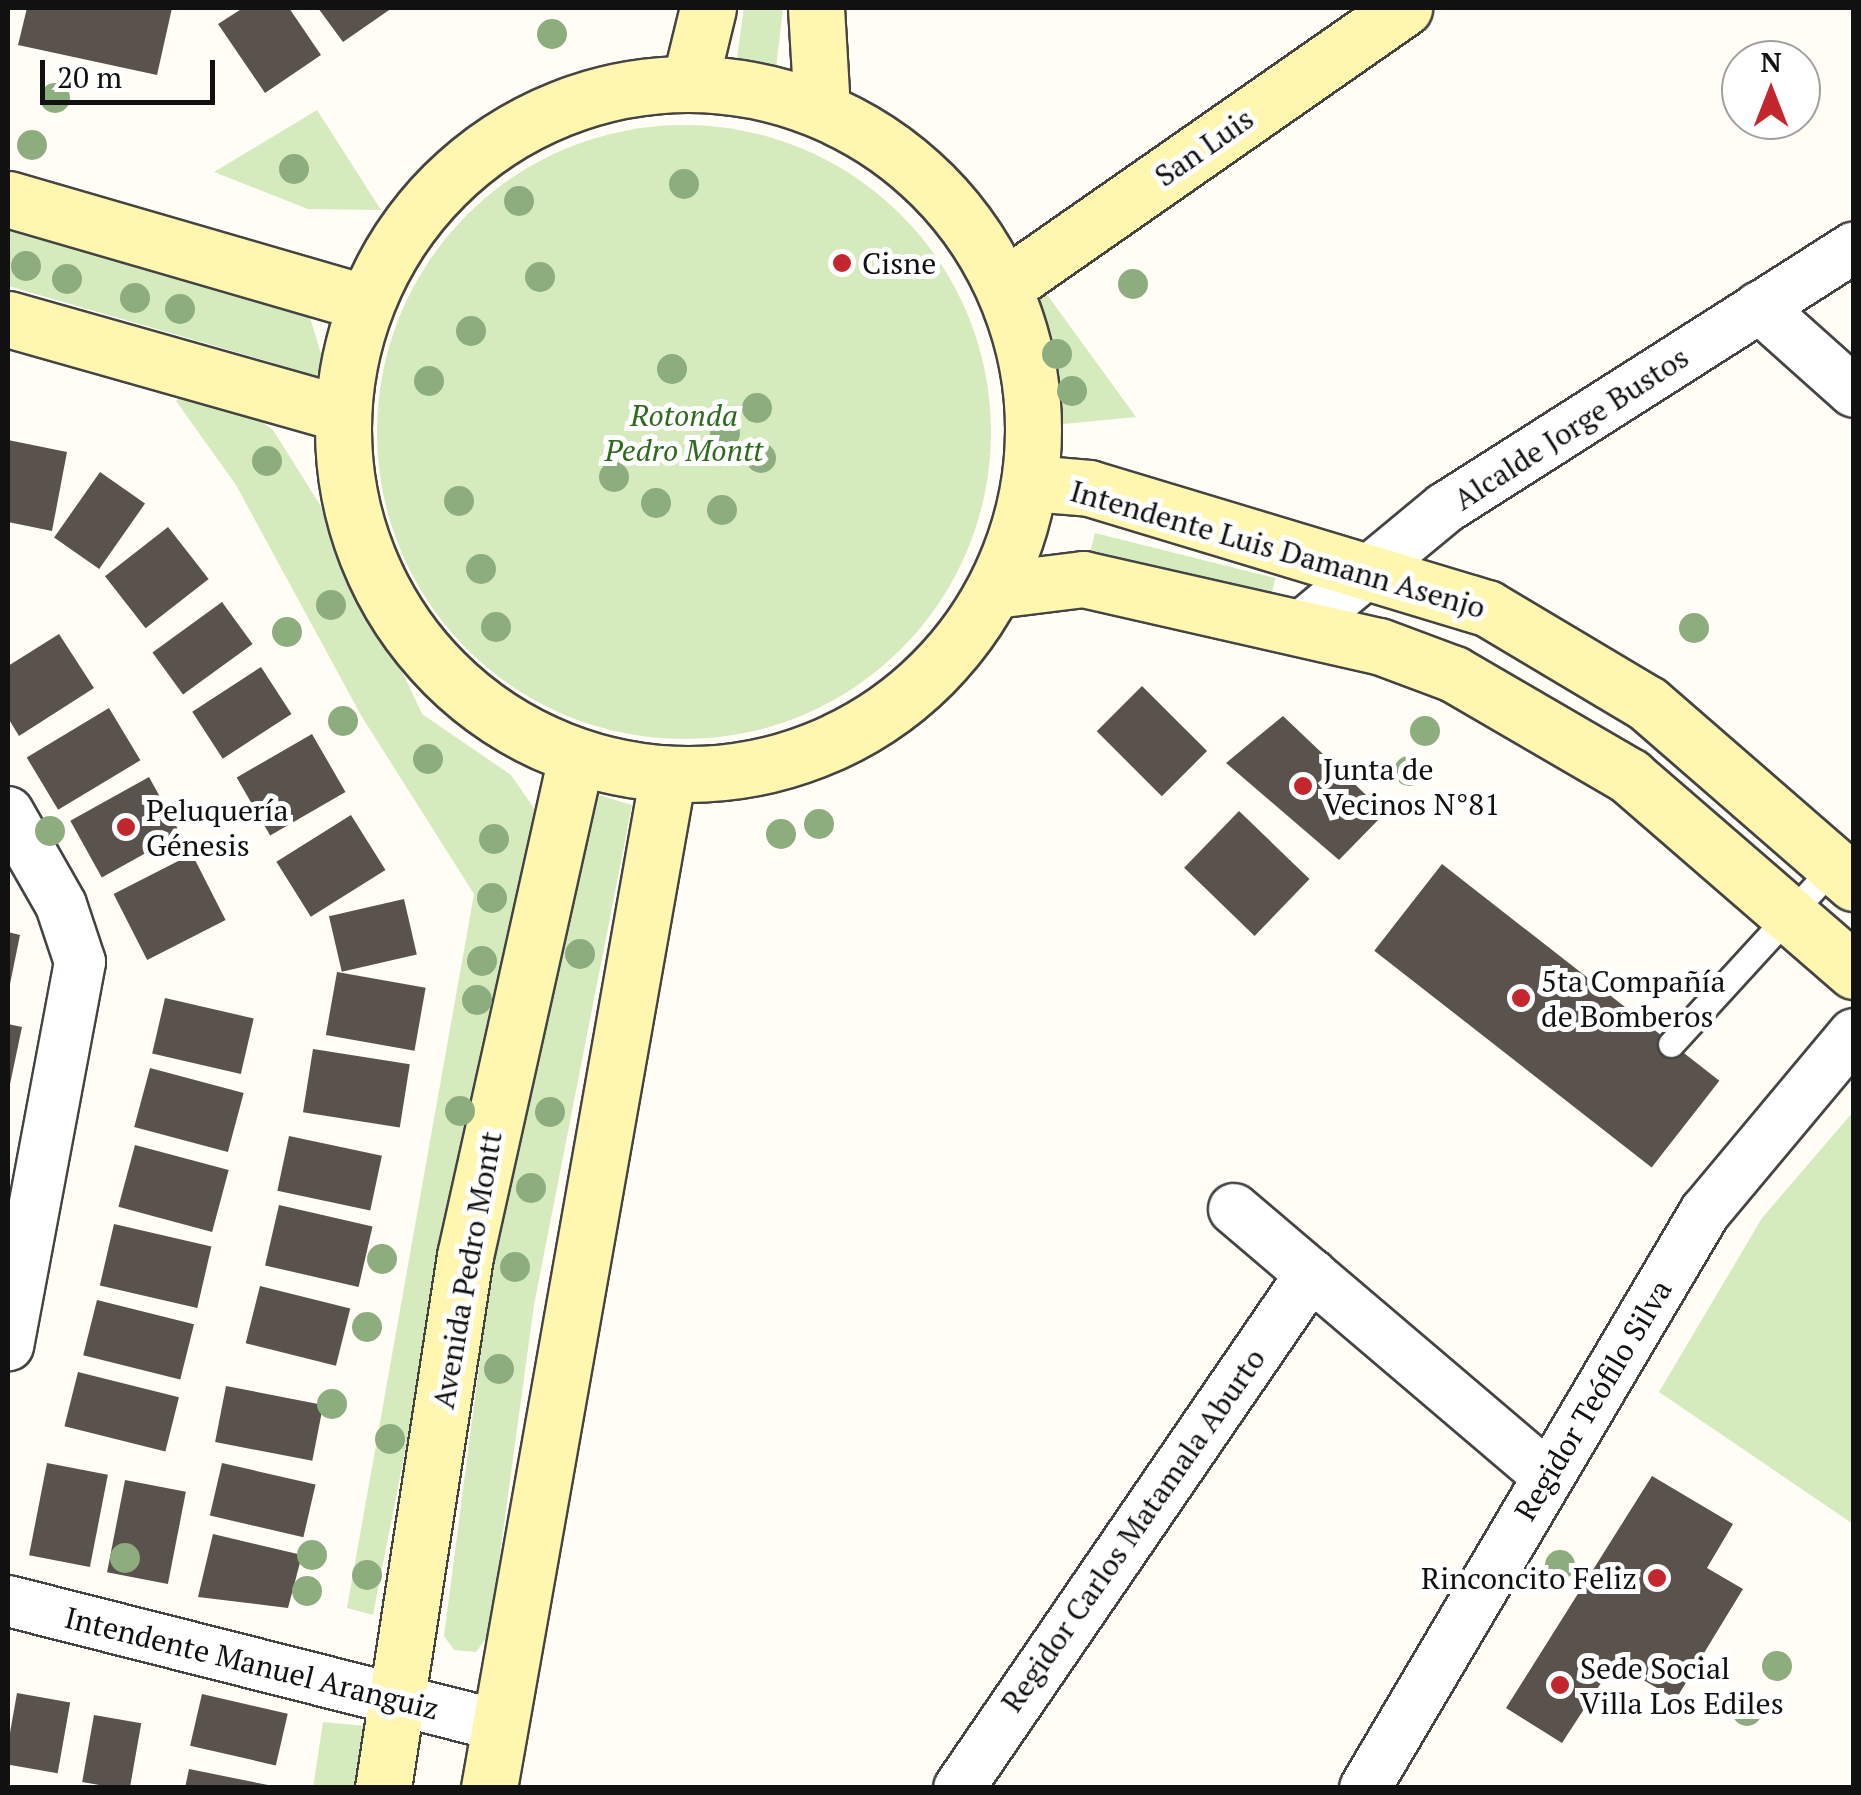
<!DOCTYPE html>
<html>
<head>
<meta charset="utf-8">
<style>
  body { margin:0 }
  #map { position:relative; width:1861px; height:1795px; overflow:hidden; background:#fffdf5; font-family:"PT Serif",serif }
  div>[style] { position:absolute }
  .green>* { inset:0; background:#d5ebbd; transform-origin:0 0 }
  .round { border-radius:50% }
  .building>* { inset:0; background:#5a524d; transform-origin:0 0 }
  .roads { filter:drop-shadow(2px 0 #444) drop-shadow(-2px 0 #444) drop-shadow(0 2px #444) drop-shadow(0 -2px #444) }
  .lane>* { height:25px; margin:-12.5px; padding:0 12.5px; transform-origin:12.5px; border-radius:12.5px; background:#fff }
  .street>* { height:50px; margin:-25px; padding:0 25px; transform-origin:25px; border-radius:25px; background:#fff }
  .secondary>* { height:55px; margin:-27.5px; padding:0 27.5px; transform-origin:27.5px; border-radius:27.5px; background:#fff6b0 }
  .secondary>.ring { margin:-27.5px; padding:0; box-sizing:content-box; background:none; border:55px solid #fff6b0; border-radius:50% }
  .trees>* { width:30px; height:30px; margin:-15px; border-radius:50%; background:#8dad7f }
  .dots>* { width:28px; height:28px; translate:-50% -50%; box-sizing:border-box; border:5px solid #fff; border-radius:50% }
  span { translate:-50% -50%; white-space:nowrap; text-align:center; line-height:1.15; -webkit-text-stroke:10px #fff; paint-order:stroke }
  .street-label { font-size:30px; color:#111 }
  .poi-label { font-size:30px; color:#111 }
  .left { translate:0 -50%; text-align:left }
  .right { translate:-100% -50%; text-align:right }
  .park-label { font-size:30px; color:#2f6b1f; font-style:italic }
  .frame { position:absolute; inset:0; border:10px solid #111; pointer-events:none }
  .north { position:absolute; left:1721px; top:40px; width:100px; height:100px; box-sizing:border-box; background:#fff; border:2px solid #a0a0a0; border-radius:50%; rotate:0deg; font-size:28px; font-weight:700; line-height:40px; text-align:center; color:#111 }
  .north::after { content:''; display:block; margin:auto; width:35px; height:45px; background:#c4262e; clip-path:polygon(50% 0,100% 100%,50% 72%,0 100%) }
  .scale { position:absolute; left:40px; top:60px; width:175px; height:45px; box-sizing:border-box; border:5px solid #111; border-top:0; padding-left:12px; font-size:30px; line-height:35px; white-space:nowrap; color:#111; -webkit-text-stroke:8px #fff; paint-order:stroke }
</style>
</head>
<body>
<div id="map">
  <div class="green">
    <div style="clip-path:polygon(744px 8px,783px 8px,776px 68px,737px 58px)"></div>
    <div style="clip-path:polygon(317px 110px,381px 210px,308px 209px,214px 172px)"></div>
    <div class="round" style="left:377px;top:125px;width:614px;height:614px"></div>
    <div style="clip-path:polygon(8px 228px,308px 311px,322px 357px,314px 386px,274px 363px,8px 286px)"></div>
    <div style="clip-path:polygon(1035px 278px,1136px 417px,1053px 425px,1034px 396px,1018px 321px)"></div>
    <div style="clip-path:polygon(191px 390px,244px 408px,273px 430px,337px 532px,422px 714px,511px 775px,540px 817px,498px 975px,373px 1615px,347px 1608px,474px 894px,362px 717px,236px 485px,176px 401px)"></div>
    <div style="left:1095px;top:533px;width:186px;height:25px;rotate:14deg"></div>
    <div style="clip-path:polygon(592px 793px,632px 805px,534px 1305px,489px 1634px,476px 1652px,454px 1650px,444px 1636px,494px 1252px)"></div>
    <div style="clip-path:polygon(1853px 1112px,1853px 1524px,1659px 1392px,1762px 1218px)"></div>
    <div style="clip-path:polygon(323px 1722px,366px 1726px,358px 1787px,313px 1788px)"></div>
  </div>
  <div class="building">
    <div style="clip-path:polygon(27px 8px,172px 8px,157px 75px,18px 45px)"></div>
    <div style="clip-path:polygon(243px 8px,289px 8px,321px 55px,265px 93px,218px 24px)"></div>
    <div style="clip-path:polygon(318px 8px,392px 8px,343px 42px)"></div>
    <div style="clip-path:polygon(8px 440px,67px 452px,52px 531px,8px 522px)"></div>
    <div style="left:100px;top:472px;width:55px;height:80px;rotate:35deg"></div>
    <div style="left:168px;top:527px;width:66px;height:80px;rotate:52deg"></div>
    <div style="left:222px;top:602px;width:52px;height:86px;rotate:54deg"></div>
    <div style="clip-path:polygon(59px 634px,94px 688px,19px 736px,8px 718px,8px 666px)"></div>
    <div style="left:261px;top:667px;width:56px;height:82px;rotate:57deg"></div>
    <div style="left:1142px;top:686px;width:92px;height:64px;rotate:45deg"></div>
    <div style="left:109px;top:708px;width:61px;height:96px;rotate:59deg"></div>
    <div style="clip-path:polygon(1283px 716px,1385px 813px,1339px 860px,1226px 763px)"></div>
    <div style="left:312px;top:734px;width:67px;height:87px;rotate:60deg"></div>
    <div style="left:149px;top:777px;width:65px;height:90px;rotate:61deg"></div>
    <div style="left:1239px;top:811px;width:98px;height:79px;rotate:44deg"></div>
    <div style="left:351px;top:815px;width:65px;height:88px;rotate:58deg"></div>
    <div style="left:192px;top:854px;width:74px;height:88px;rotate:63deg"></div>
    <div style="left:1442px;top:864px;width:352px;height:110px;rotate:38deg"></div>
    <div style="left:404px;top:899px;width:57px;height:77px;rotate:77deg"></div>
    <div style="clip-path:polygon(8px 932px,20px 935px,9px 989px,8px 988px)"></div>
    <div style="left:337px;top:972px;width:90px;height:64px;rotate:10deg"></div>
    <div style="left:165px;top:998px;width:91px;height:57px;rotate:13deg"></div>
    <div style="clip-path:polygon(8px 1024px,22px 1027px,9px 1089px,8px 1088px)"></div>
    <div style="left:313px;top:1049px;width:98px;height:64px;rotate:9deg"></div>
    <div style="left:150px;top:1068px;width:97px;height:61px;rotate:15deg"></div>
    <div style="left:289px;top:1136px;width:95px;height:56px;rotate:12deg"></div>
    <div style="left:135px;top:1145px;width:97px;height:64px;rotate:15deg"></div>
    <div style="left:279px;top:1205px;width:96px;height:62px;rotate:13deg"></div>
    <div style="left:114px;top:1224px;width:100px;height:63px;rotate:13deg"></div>
    <div style="left:260px;top:1286px;width:93px;height:59px;rotate:14deg"></div>
    <div style="left:97px;top:1300px;width:100px;height:57px;rotate:14deg"></div>
    <div style="left:78px;top:1372px;width:104px;height:56px;rotate:14deg"></div>
    <div style="left:226px;top:1386px;width:99px;height:57px;rotate:11deg"></div>
    <div style="left:47px;top:1463px;width:62px;height:94px;rotate:11deg"></div>
    <div style="left:222px;top:1463px;width:96px;height:54px;rotate:13deg"></div>
    <div style="clip-path:polygon(1652px 1476px,1733px 1524px,1707px 1568px,1743px 1589px,1676px 1699px,1614px 1663px,1562px 1743px,1506px 1708px)"></div>
    <div style="left:125px;top:1480px;width:62px;height:94px;rotate:11deg"></div>
    <div style="clip-path:polygon(213px 1534px,302px 1555px,288px 1608px,198px 1597px)"></div>
    <div style="left:17px;top:1693px;width:54px;height:72px;rotate:10deg"></div>
    <div style="left:202px;top:1694px;width:88px;height:53px;rotate:13deg"></div>
    <div style="left:94px;top:1715px;width:48px;height:68px;rotate:10deg"></div>
    <div style="clip-path:polygon(189px 1769px,273px 1786px,272px 1788px,185px 1788px)"></div>
  </div>
  <div class="roads">
    <div class="lane">
      <div style="left:1671px;top:1044px;width:241px;rotate:-47.5deg"></div>
    </div>
    <div class="street">
      <div style="left:1759px;top:307px;width:127px;rotate:41.8deg"></div>
      <div style="left:1301px;top:627px;width:187px;rotate:-39.6deg"></div>
      <div style="left:1445px;top:508px;width:485px;rotate:-32.5deg"></div>
      <div style="left:8px;top:812px;width:107px;rotate:60.3deg"></div>
      <div style="left:61px;top:905px;width:60px;rotate:71.6deg"></div>
      <div style="left:80px;top:962px;width:390px;rotate:100.6deg"></div>
      <div style="left:1234px;top:1209px;width:412px;rotate:40.4deg"></div>
      <div style="left:8px;top:1601px;width:504px;rotate:14.23deg"></div>
      <div style="left:959px;top:1788px;width:623px;rotate:-55.6deg"></div>
      <div style="left:1365px;top:1788px;width:669px;rotate:-59.45deg"></div>
      <div style="left:1705px;top:1212px;width:232px;rotate:-50.1deg"></div>
    </div>
    <div class="secondary">
      <div style="left:816px;top:8px;width:101px;rotate:86.6deg"></div>
      <div style="left:690px;top:82px;width:76px;rotate:-76.3deg"></div>
      <div class="ring" style="left:343px;top:84px;width:635px;height:635px"></div>
      <div style="left:8px;top:199px;width:370px;rotate:16.2deg"></div>
      <div style="left:1004px;top:287px;width:488px;rotate:-34.9deg"></div>
      <div style="left:8px;top:319px;width:345px;rotate:15.8deg"></div>
      <div style="left:1031px;top:483px;width:58px;rotate:4.9deg"></div>
      <div style="left:1089px;top:488px;width:416px;rotate:16.8deg"></div>
      <div style="left:1487px;top:608px;width:187px;rotate:30.8deg"></div>
      <div style="left:1648px;top:704px;width:273px;rotate:41deg"></div>
      <div style="left:995px;top:590px;width:89px;rotate:-7.1deg"></div>
      <div style="left:1083px;top:579px;width:303px;rotate:12.8deg"></div>
      <div style="left:1379px;top:646px;width:80px;rotate:20.5deg"></div>
      <div style="left:1454px;top:674px;width:203px;rotate:30.2deg"></div>
      <div style="left:1629px;top:776px;width:298px;rotate:40.9deg"></div>
      <div style="left:383px;top:1788px;width:538px;rotate:-81.24deg"></div>
      <div style="left:465px;top:1256px;width:511px;rotate:-77.46deg"></div>
      <div style="left:489px;top:1788px;width:1030px;rotate:-79.99deg"></div>
    </div>
  </div>
  <div class="trees">
    <div style="left:552px;top:34px"></div>
    <div style="left:55px;top:98px"></div>
    <div style="left:32px;top:145px"></div>
    <div style="left:294px;top:169px"></div>
    <div style="left:684px;top:184px"></div>
    <div style="left:519px;top:201px"></div>
    <div style="left:26px;top:266px"></div>
    <div style="left:540px;top:277px"></div>
    <div style="left:67px;top:279px"></div>
    <div style="left:1133px;top:284px"></div>
    <div style="left:135px;top:298px"></div>
    <div style="left:180px;top:309px"></div>
    <div style="left:471px;top:331px"></div>
    <div style="left:1057px;top:354px"></div>
    <div style="left:672px;top:369px"></div>
    <div style="left:429px;top:381px"></div>
    <div style="left:1072px;top:391px"></div>
    <div style="left:757px;top:408px"></div>
    <div style="left:725px;top:433px"></div>
    <div style="left:761px;top:458px"></div>
    <div style="left:267px;top:461px"></div>
    <div style="left:614px;top:477px"></div>
    <div style="left:459px;top:501px"></div>
    <div style="left:656px;top:503px"></div>
    <div style="left:722px;top:510px"></div>
    <div style="left:481px;top:569px"></div>
    <div style="left:331px;top:605px"></div>
    <div style="left:496px;top:627px"></div>
    <div style="left:1694px;top:628px"></div>
    <div style="left:287px;top:632px"></div>
    <div style="left:343px;top:721px"></div>
    <div style="left:1425px;top:731px"></div>
    <div style="left:428px;top:759px"></div>
    <div style="left:1409px;top:771px"></div>
    <div style="left:819px;top:824px"></div>
    <div style="left:50px;top:831px"></div>
    <div style="left:781px;top:834px"></div>
    <div style="left:494px;top:839px"></div>
    <div style="left:492px;top:898px"></div>
    <div style="left:580px;top:954px"></div>
    <div style="left:482px;top:961px"></div>
    <div style="left:477px;top:1000px"></div>
    <div style="left:460px;top:1111px"></div>
    <div style="left:550px;top:1112px"></div>
    <div style="left:531px;top:1188px"></div>
    <div style="left:382px;top:1259px"></div>
    <div style="left:515px;top:1267px"></div>
    <div style="left:367px;top:1327px"></div>
    <div style="left:499px;top:1369px"></div>
    <div style="left:332px;top:1404px"></div>
    <div style="left:390px;top:1439px"></div>
    <div style="left:312px;top:1555px"></div>
    <div style="left:125px;top:1558px"></div>
    <div style="left:1560px;top:1565px"></div>
    <div style="left:367px;top:1575px"></div>
    <div style="left:307px;top:1591px"></div>
    <div style="left:1777px;top:1666px"></div>
    <div style="left:1747px;top:1711px"></div>
  </div>
  <div class="dots">
    <div style="left:842px;top:263px;background:#c4262e"></div>
    <div style="left:1303px;top:786px;background:#c4262e"></div>
    <div style="left:126px;top:827px;background:#c4262e"></div>
    <div style="left:1521px;top:998px;background:#c4262e"></div>
    <div style="left:1657px;top:1578px;background:#c4262e"></div>
    <div style="left:1560px;top:1685px;background:#c4262e"></div>
  </div>
  <div class="street-label">
    <span style="left:1204px;top:147px;rotate:-35deg">San Luis</span>
    <span style="left:1571px;top:428px;rotate:-33deg">Alcalde Jorge Bustos</span>
    <span style="left:1278px;top:549px;rotate:16deg">Intendente Luis Damann Asenjo</span>
    <span style="left:467px;top:1270px;rotate:-80deg">Avenida Pedro Montt</span>
    <span style="left:1593px;top:1400px;rotate:-59deg">Regidor Teófilo Silva</span>
    <span style="left:1133px;top:1530px;rotate:-55deg">Regidor Carlos Matamala Aburto</span>
    <span style="left:252px;top:1663px;rotate:14deg">Intendente Manuel Aranguiz</span>
  </div>
  <div class="poi-label">
    <span class="left" style="left:862px;top:263px">Cisne</span>
    <span class="left" style="left:1323px;top:786px">Junta de<br>Vecinos N°81</span>
    <span class="left" style="left:146px;top:827px">Peluquería<br>Génesis</span>
    <span class="left" style="left:1541px;top:998px">5ta Compañía<br>de Bomberos</span>
    <span class="right" style="left:1637px;top:1578px">Rinconcito Feliz</span>
    <span class="left" style="left:1580px;top:1685px">Sede Social<br>Villa Los Ediles</span>
  </div>
  <div class="park-label">
    <span style="left:684px;top:432px">Rotonda<br>Pedro Montt</span>
  </div>
  <div class="frame"></div>
  <div class="north">N</div>
  <div class="scale">20 m</div>
</div>
</body>
</html>
